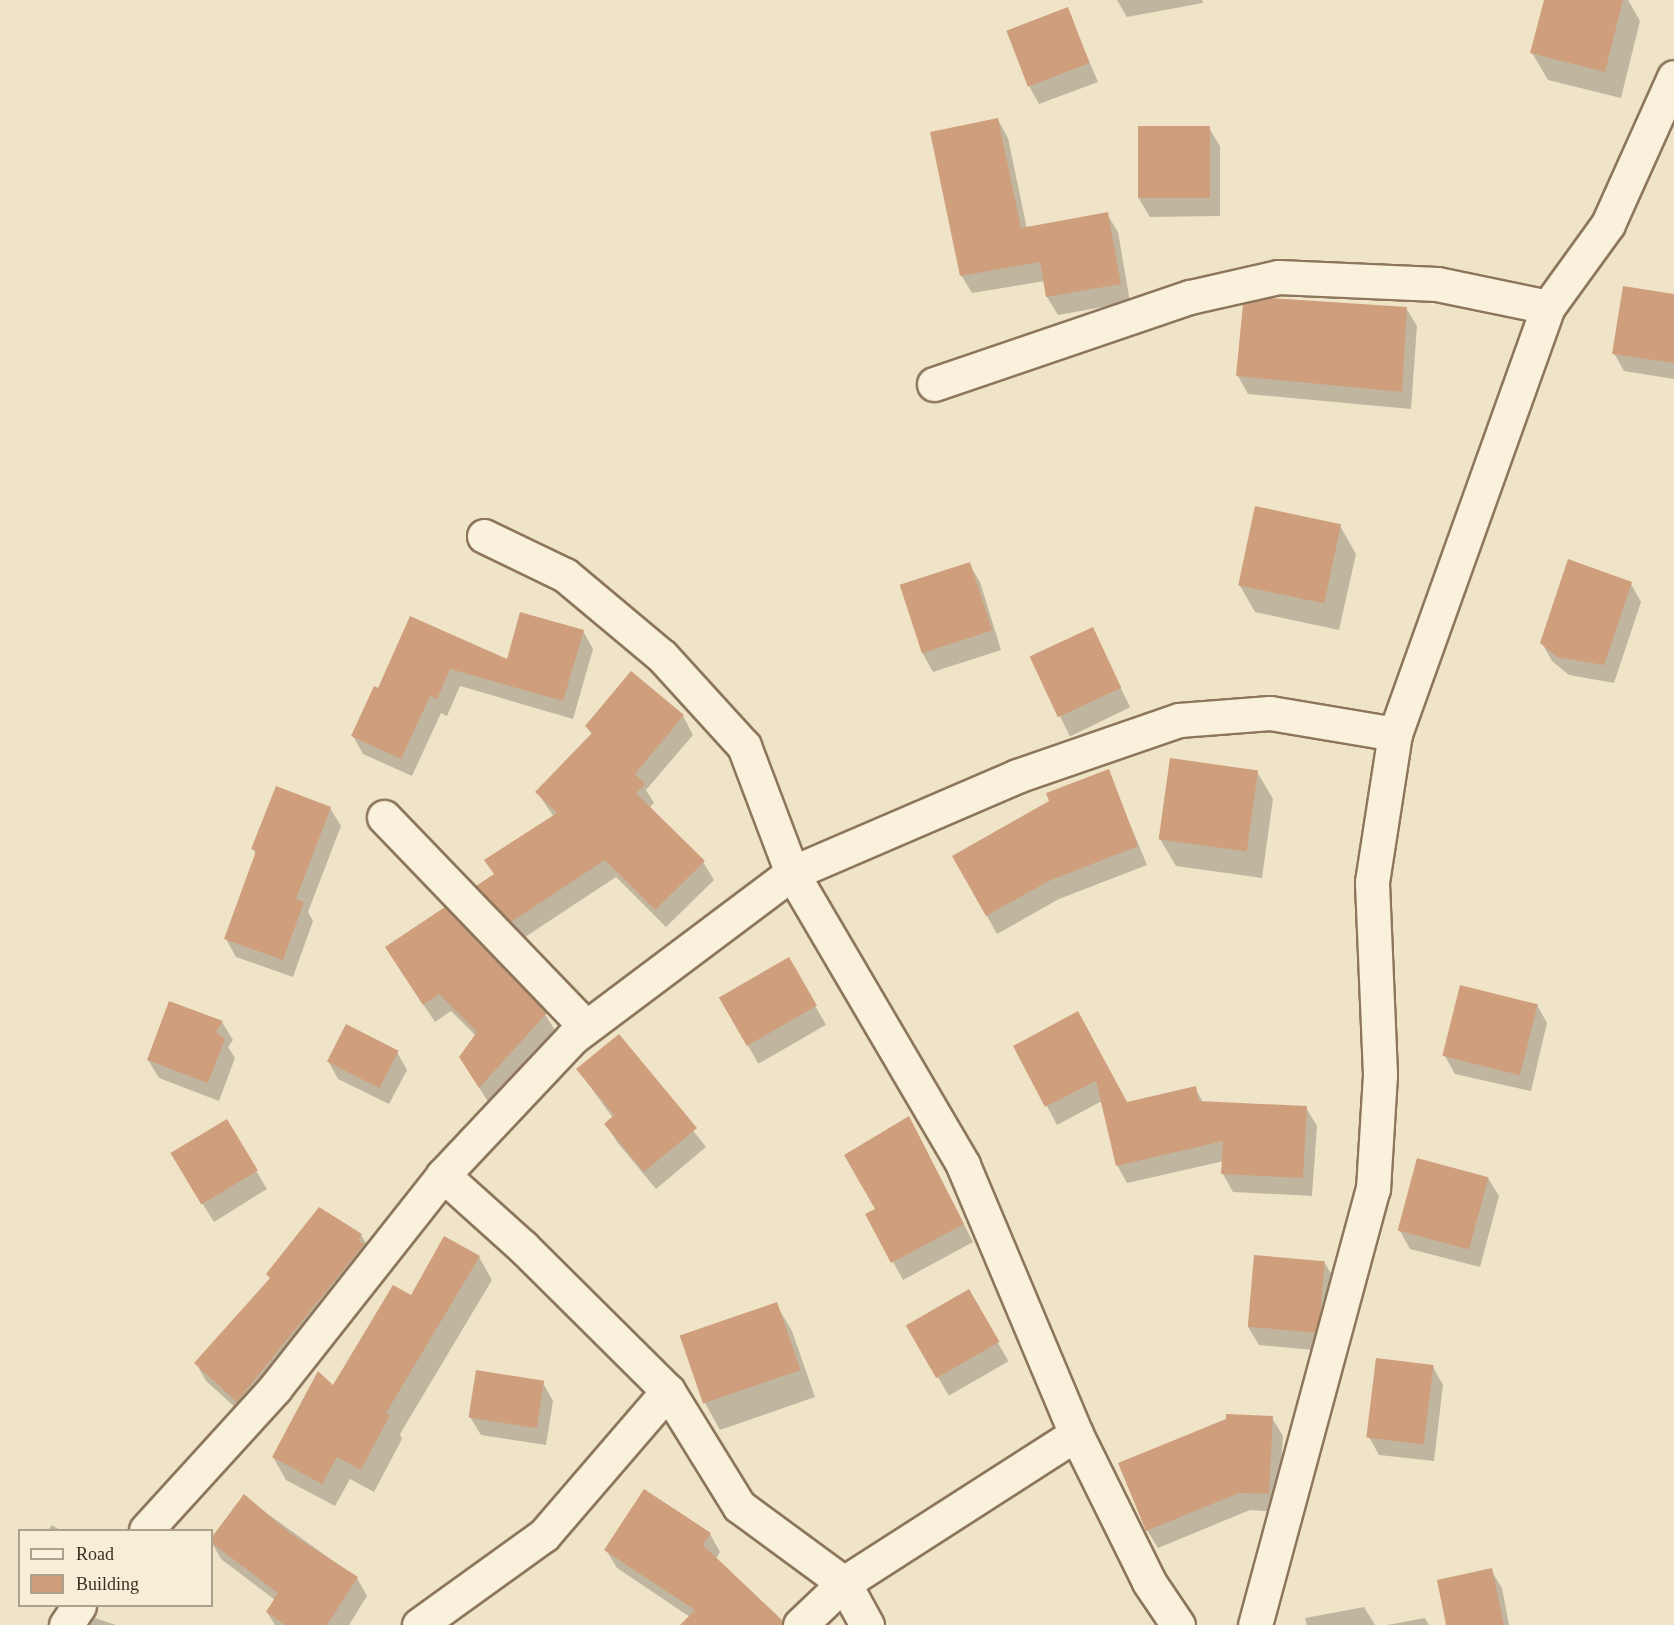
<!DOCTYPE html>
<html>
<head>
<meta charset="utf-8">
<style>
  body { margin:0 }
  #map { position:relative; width:1674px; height:1625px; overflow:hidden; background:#f0e4c8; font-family:Georgia,serif }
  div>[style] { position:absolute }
  .shadow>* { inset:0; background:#0003; transform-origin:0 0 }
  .building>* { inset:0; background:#cf9f7d; transform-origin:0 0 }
  .roads { filter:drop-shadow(2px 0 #8d765c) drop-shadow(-2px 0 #8d765c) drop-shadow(0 2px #8d765c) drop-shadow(0 -2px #8d765c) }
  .street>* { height:33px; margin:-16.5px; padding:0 16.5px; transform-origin:16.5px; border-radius:16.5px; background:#faf1dc }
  span { translate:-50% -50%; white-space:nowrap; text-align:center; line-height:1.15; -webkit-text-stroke:4.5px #f7eed8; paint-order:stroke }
  .legend { position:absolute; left:18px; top:1529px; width:195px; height:78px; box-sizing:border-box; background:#f7eed8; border:2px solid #ada18e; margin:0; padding:8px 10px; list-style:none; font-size:18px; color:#3d2e20 }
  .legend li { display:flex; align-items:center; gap:12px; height:30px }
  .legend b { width:30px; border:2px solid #ada18e }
</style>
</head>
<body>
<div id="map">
  <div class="shadow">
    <div style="clip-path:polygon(1117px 0,1202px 0,1203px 3px,1127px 17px)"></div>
    <div style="clip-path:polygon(1546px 0,1628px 0,1640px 21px,1621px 98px,1548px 80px,1532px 53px)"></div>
    <div style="clip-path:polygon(1067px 9px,1098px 82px,1039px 104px,1029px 86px)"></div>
    <div style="clip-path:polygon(998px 120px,1008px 138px,1027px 229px,1107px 214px,1118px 232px,1130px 302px,1058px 315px,1047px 297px,1045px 281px,972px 293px,961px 275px)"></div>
    <div style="clip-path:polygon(1209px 128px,1220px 146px,1220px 216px,1150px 217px,1139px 199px)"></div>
    <div style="clip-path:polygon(1674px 295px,1674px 379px,1624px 371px,1614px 353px)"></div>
    <div style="clip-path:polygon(1406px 308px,1417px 326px,1411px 409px,1248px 394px,1238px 376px)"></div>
    <div style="clip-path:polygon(1340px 526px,1356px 554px,1339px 630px,1255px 612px,1239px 584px)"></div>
    <div style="clip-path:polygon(969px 564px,980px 582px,1001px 650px,933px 672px,923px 654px,901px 585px)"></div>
    <div style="clip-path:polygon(1631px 584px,1641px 602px,1614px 683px,1569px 675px,1552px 661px,1542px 643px)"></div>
    <div style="clip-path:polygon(410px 618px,508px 661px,583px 631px,593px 649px,573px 719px,460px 686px,447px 716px,441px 713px,412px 776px,363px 754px,353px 736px,379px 690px)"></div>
    <div style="left:1092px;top:629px;width:87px;height:67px;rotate:64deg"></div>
    <div style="clip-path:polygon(683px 716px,693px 735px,646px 790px,654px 803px,649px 808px,703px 862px,714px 880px,666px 927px,616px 877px,522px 939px,489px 904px,478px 886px,495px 875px,554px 817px,537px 792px,592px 735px,587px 727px)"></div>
    <div style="clip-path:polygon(1108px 771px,1147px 865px,1059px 899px,997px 934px,954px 857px)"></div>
    <div style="clip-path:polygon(1257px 772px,1273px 799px,1262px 878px,1176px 866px,1160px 839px)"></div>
    <div style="clip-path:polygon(330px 808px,341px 826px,308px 912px,313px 921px,293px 977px,236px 957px,226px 939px,256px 855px,253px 848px)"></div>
    <div style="left:788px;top:959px;width:76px;height:78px;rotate:60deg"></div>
    <div style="clip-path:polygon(397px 965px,545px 1014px,556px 1032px,490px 1105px,460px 1057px,476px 1036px,451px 1011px,435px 1022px)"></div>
    <div style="clip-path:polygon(1537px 1005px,1547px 1023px,1531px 1091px,1455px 1074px,1445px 1056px)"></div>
    <div style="clip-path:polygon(1078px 1013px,1127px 1104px,1195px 1088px,1203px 1102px,1306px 1108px,1317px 1126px,1312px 1196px,1233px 1192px,1223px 1174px,1224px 1161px,1127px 1183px,1117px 1165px,1102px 1101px,1057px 1125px,1015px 1046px)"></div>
    <div style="clip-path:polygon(222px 1022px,233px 1040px,228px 1047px,235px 1058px,219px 1101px,159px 1078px,148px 1060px)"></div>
    <div style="clip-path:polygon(619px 1036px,706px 1147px,656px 1189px,617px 1142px,606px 1124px,613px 1118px,578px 1070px)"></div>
    <div style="clip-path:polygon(397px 1052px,407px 1070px,389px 1104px,338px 1079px,328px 1061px)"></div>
    <div style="clip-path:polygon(226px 1121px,267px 1189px,214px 1222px,183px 1173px)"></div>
    <div style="clip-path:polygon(919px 1136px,973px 1242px,903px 1280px,867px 1214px,877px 1209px)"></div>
    <div style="clip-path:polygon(1488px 1178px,1499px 1196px,1480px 1267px,1410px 1249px,1400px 1231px)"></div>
    <div style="clip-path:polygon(319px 1209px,361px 1235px,372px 1253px,248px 1419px,206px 1381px,196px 1363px,271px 1280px,267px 1274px)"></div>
    <div style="clip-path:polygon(479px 1257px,492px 1280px,400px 1434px,402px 1439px,374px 1492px,350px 1479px,335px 1506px,286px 1480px,273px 1457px,334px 1387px,412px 1297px)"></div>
    <div style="clip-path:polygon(1324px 1262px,1335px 1280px,1324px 1351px,1259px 1345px,1248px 1327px)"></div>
    <div style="left:968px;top:1291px;width:81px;height:69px;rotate:60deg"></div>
    <div style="clip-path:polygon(776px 1304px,792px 1331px,815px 1397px,720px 1430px,705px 1403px)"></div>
    <div style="clip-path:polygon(1433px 1367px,1443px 1385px,1434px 1461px,1379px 1455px,1369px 1437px)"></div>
    <div style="clip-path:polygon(543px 1383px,553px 1401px,546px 1445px,481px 1435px,470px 1417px)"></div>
    <div style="clip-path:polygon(1272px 1418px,1283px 1436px,1278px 1512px,1250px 1510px,1158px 1548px,1147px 1530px,1227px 1420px)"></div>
    <div style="clip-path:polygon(244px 1497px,357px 1578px,367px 1596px,349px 1625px,275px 1625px,267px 1612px,275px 1600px,221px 1559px,212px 1543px)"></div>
    <div style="clip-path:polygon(52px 1525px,60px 1530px,48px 1530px)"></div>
    <div style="clip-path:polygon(710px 1534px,720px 1552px,716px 1559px,782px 1625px,689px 1625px,690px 1617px,617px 1568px,606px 1550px)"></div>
    <div style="clip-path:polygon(1491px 1570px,1502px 1588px,1509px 1625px,1447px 1625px)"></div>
    <div style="clip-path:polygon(1364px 1607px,1375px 1625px,1307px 1625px,1305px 1618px)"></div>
    <div style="clip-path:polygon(95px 1618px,116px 1625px,90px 1625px)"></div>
    <div style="clip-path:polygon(1425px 1618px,1429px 1625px,1387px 1625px)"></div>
  </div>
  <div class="building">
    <div style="clip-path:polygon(1544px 0,1623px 0,1605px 72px,1530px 53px)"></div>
    <div style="left:1068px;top:7px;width:60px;height:66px;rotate:69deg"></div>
    <div style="clip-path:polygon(998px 118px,1021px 228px,1108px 212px,1121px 284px,1046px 297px,1040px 262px,960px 276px,930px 132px)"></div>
    <div style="left:1210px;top:126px;width:72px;height:72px;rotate:90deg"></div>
    <div style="clip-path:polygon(1623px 286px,1674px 294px,1674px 363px,1612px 354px)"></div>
    <div style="clip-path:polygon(1269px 298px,1407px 307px,1402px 392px,1236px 376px,1243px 304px)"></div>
    <div style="left:1255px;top:506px;width:88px;height:81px;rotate:12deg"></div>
    <div style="clip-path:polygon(1568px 559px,1632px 582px,1604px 665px,1557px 657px,1540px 643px)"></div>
    <div style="left:970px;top:562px;width:72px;height:74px;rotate:72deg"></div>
    <div style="clip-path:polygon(520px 612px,584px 630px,563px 701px,450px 669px,437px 699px,430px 696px,401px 759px,351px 736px,374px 686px,378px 688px,410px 616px,507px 659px)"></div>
    <div style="left:1093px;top:627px;width:67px;height:70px;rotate:65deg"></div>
    <div style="clip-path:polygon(631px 671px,684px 715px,635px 774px,645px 784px,636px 793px,705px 861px,655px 910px,605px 860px,511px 922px,476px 886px,494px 874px,484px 860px,557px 813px,535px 792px,592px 733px,585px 726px)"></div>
    <div style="left:1170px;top:758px;width:89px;height:82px;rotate:8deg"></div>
    <div style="clip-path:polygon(1109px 769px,1138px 846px,1049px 881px,986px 916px,952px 856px,1049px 801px,1046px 793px)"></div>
    <div style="clip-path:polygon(276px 786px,331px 807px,296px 899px,304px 902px,283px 960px,224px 939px,256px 851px,251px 849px)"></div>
    <div style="clip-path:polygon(445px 907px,547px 1013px,479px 1088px,459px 1057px,477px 1032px,439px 994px,423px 1005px,385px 947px)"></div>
    <div style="left:789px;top:957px;width:56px;height:81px;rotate:60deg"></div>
    <div style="left:1460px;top:985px;width:80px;height:73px;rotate:14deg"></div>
    <div style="clip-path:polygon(169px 1001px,223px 1021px,216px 1032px,225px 1039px,208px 1083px,147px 1060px)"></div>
    <div style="clip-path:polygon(1078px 1011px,1127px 1102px,1196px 1086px,1199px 1101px,1307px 1106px,1303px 1178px,1221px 1174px,1223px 1141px,1116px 1166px,1096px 1081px,1045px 1107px,1013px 1046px)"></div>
    <div style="left:346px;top:1024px;width:59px;height:42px;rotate:27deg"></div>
    <div style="clip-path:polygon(619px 1034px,697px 1128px,644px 1172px,604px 1124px,614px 1115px,576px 1069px)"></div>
    <div style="clip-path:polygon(909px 1116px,964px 1224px,891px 1263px,865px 1214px,875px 1209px,844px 1155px)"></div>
    <div style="left:227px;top:1119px;width:60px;height:66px;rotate:59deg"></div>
    <div style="left:1417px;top:1158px;width:74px;height:75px;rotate:15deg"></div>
    <div style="clip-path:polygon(319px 1207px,362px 1234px,358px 1240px,364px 1244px,237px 1402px,194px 1363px,270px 1278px,266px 1274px)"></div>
    <div style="clip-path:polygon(444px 1236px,480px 1256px,386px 1413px,390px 1415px,361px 1470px,337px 1457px,322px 1484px,272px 1457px,318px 1371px,333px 1385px,393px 1285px,411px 1295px)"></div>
    <div style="left:1254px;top:1255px;width:71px;height:72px;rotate:5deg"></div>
    <div style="left:969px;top:1289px;width:61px;height:73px;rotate:60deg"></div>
    <div style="left:777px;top:1302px;width:72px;height:103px;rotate:71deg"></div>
    <div style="left:1376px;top:1358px;width:58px;height:80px;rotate:7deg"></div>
    <div style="left:476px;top:1370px;width:69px;height:48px;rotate:9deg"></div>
    <div style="clip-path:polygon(1226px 1414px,1273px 1416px,1269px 1494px,1239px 1493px,1146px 1531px,1118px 1463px,1226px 1419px)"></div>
    <div style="clip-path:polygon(644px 1489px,711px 1533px,703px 1545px,782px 1620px,782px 1625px,680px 1625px,695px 1610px,604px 1550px)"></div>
    <div style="clip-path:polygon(244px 1494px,291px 1534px,358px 1577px,327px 1625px,285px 1625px,266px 1612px,278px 1593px,212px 1543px,212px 1537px)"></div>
    <div style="clip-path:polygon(1492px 1568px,1504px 1625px,1446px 1625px,1437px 1580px)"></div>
  </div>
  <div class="roads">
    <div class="street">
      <div style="left:934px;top:384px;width:270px;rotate:-18.8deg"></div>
      <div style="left:1190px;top:297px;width:90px;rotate:-12.8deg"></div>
      <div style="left:1278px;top:277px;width:159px;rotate:2.5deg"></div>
      <div style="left:1437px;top:284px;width:113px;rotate:11.7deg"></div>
      <div style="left:484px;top:536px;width:90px;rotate:25.7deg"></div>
      <div style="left:565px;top:575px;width:126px;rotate:39.9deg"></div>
      <div style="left:662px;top:656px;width:122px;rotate:47.7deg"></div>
      <div style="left:744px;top:746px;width:136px;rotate:69.3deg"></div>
      <div style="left:792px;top:873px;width:338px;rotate:59.6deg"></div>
      <div style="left:963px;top:1165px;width:292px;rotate:67.2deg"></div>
      <div style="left:1076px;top:1434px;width:165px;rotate:63.7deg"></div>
      <div style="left:1149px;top:1582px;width:52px;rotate:56deg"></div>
      <div style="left:384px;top:817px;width:291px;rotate:46.1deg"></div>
      <div style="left:443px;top:1175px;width:108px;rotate:42deg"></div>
      <div style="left:523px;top:1247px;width:204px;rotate:44.8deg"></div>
      <div style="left:668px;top:1391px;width:135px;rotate:58.3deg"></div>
      <div style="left:739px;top:1506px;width:130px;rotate:36.3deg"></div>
      <div style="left:844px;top:1583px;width:48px;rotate:61.3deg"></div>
      <div style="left:146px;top:1530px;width:192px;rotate:-47.7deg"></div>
      <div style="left:275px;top:1388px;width:271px;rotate:-51.7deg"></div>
      <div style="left:443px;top:1175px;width:188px;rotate:-46.7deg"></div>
      <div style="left:572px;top:1038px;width:275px;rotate:-36.9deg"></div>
      <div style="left:792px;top:873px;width:245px;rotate:-23.3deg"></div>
      <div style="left:1017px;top:776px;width:171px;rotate:-19.1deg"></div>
      <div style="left:1179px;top:720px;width:91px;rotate:-4.4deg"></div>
      <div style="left:1270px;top:713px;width:127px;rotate:9.5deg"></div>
      <div style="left:66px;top:1625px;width:23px;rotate:-56deg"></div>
      <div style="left:419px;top:1625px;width:154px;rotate:-35.8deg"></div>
      <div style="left:544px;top:1535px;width:190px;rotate:-49.3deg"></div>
      <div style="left:800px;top:1625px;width:61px;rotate:-43.7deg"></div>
      <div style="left:844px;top:1583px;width:276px;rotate:-32.7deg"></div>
      <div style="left:1255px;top:1625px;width:452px;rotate:-74.9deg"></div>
      <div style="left:1373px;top:1189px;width:115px;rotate:-86.5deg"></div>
      <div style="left:1380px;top:1074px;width:192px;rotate:-92.4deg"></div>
      <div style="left:1372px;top:882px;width:150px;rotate:-81.2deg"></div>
      <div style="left:1395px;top:734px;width:454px;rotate:-70.3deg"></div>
      <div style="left:1548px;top:307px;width:102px;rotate:-54.1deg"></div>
      <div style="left:1608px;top:224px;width:161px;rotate:-65.8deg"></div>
    </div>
  </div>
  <ul class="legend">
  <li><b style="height:8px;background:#faf1dc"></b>Road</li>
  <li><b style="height:16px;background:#cf9f7d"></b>Building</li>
  </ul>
</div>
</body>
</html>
